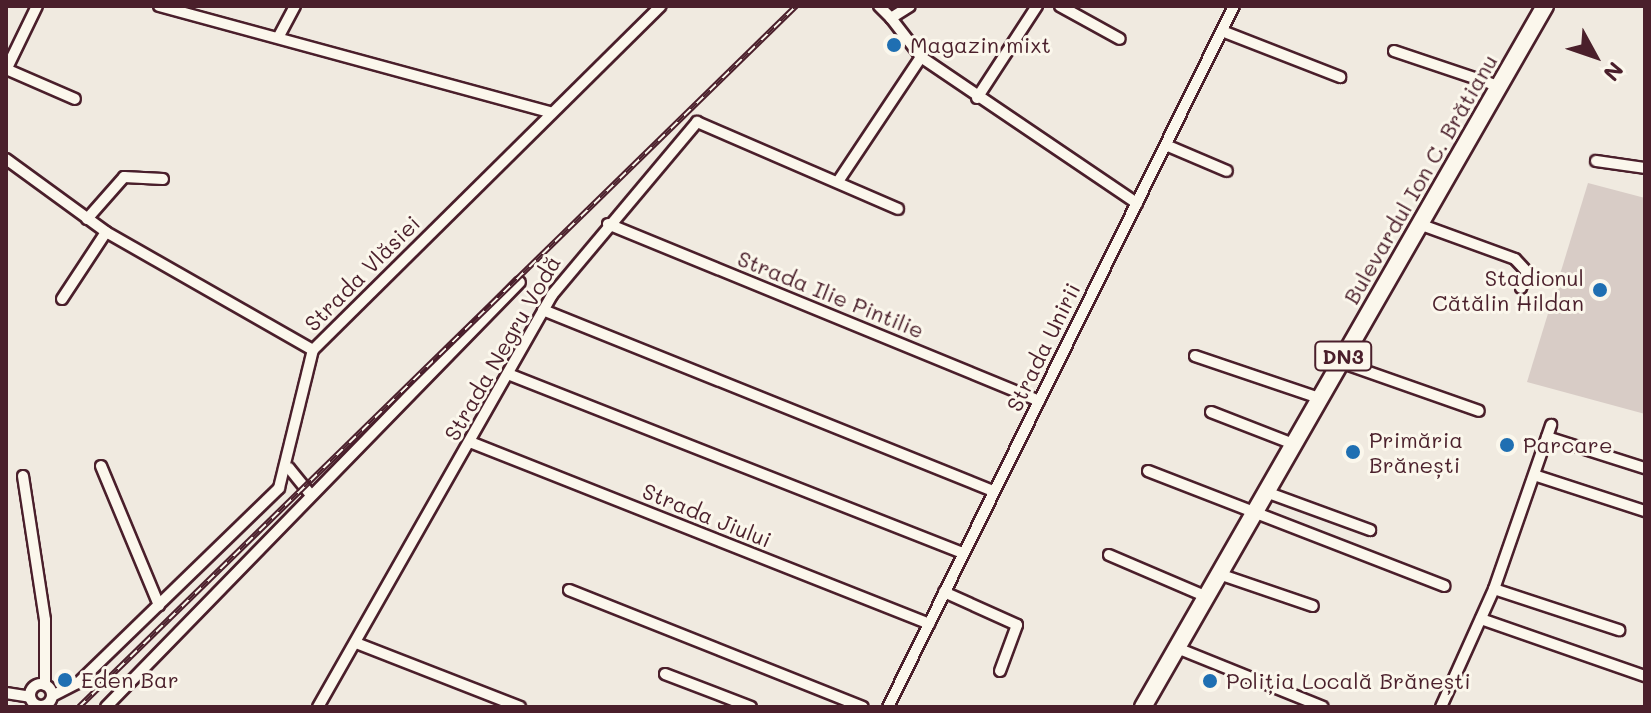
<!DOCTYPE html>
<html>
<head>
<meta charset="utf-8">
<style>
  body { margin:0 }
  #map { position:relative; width:1651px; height:713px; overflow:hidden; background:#f0eae0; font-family:Mali,sans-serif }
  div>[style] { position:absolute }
  .green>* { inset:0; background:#d8ccc6 }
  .roads { filter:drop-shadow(2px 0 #4a1f2b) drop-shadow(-2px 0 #4a1f2b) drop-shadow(0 2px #4a1f2b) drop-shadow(0 -2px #4a1f2b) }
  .minor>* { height:10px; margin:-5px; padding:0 5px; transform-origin:5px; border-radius:5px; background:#fbf7ec }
  .minor>.ring { margin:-5px; padding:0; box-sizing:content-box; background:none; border:10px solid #fbf7ec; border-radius:50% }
  .primary>* { height:16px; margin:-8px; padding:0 8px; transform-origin:8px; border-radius:8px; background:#fbf7ec }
  .rail>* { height:6px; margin-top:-3px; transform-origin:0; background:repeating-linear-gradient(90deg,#fbf7ec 0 9px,#4a1f2b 0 18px); box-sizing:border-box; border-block:2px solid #4a1f2b }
  .dots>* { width:22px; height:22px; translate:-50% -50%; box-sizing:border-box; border:4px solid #fbf7ec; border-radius:50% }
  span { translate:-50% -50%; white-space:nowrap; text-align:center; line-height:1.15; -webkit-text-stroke:6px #fbf7ec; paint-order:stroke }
  .shield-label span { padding:2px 6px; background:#fbf7ec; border:2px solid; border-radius:6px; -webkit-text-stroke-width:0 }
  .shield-label { font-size:20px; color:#4a1f2b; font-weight:700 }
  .poi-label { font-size:22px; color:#4a1f2b }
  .left { translate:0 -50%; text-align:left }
  .right { translate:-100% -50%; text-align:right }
  .street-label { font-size:22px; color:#4a1f2b }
  .frame { position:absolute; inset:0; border:8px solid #4a1f2b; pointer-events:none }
  .north { position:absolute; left:1555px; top:16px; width:80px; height:80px; -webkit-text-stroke:6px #fbf7ec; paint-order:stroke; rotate:130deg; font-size:22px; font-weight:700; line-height:32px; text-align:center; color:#4a1f2b }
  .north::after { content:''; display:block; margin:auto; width:28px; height:36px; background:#4a1f2b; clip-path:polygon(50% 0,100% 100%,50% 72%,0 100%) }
</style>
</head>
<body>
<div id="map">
  <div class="green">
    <div style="clip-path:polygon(1588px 183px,1645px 198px,1645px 414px,1527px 382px)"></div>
  </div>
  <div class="roads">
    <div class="minor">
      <div style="left:159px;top:6px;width:404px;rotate:15.2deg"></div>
      <div style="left:879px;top:6px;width:17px;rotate:45deg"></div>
      <div style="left:1060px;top:6px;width:68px;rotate:28.8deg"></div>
      <div style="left:891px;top:18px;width:49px;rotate:52.4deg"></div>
      <div style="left:921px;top:57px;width:261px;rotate:34.1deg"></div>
      <div style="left:891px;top:18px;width:22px;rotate:-32deg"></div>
      <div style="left:1222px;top:31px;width:127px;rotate:21.3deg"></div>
      <div style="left:279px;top:36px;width:34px;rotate:-62deg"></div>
      <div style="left:1394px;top:51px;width:110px;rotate:18.6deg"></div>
      <div style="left:6px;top:69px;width:75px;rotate:23.5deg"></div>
      <div style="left:6px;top:70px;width:71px;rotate:-64.2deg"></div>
      <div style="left:977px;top:98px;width:110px;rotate:-56.9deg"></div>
      <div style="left:1166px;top:145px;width:66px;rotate:23.1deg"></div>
      <div style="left:6px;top:159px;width:124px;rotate:36.1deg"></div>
      <div style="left:106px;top:232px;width:238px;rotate:29.7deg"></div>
      <div style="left:1596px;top:161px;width:49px;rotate:8.1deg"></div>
      <div style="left:839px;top:180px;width:148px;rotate:-56.3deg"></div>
      <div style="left:87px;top:219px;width:56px;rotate:-48.6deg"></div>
      <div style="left:124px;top:177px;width:39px;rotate:3deg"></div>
      <div style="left:608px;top:224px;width:466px;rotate:22.3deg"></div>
      <div style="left:1419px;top:224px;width:102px;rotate:20deg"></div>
      <div style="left:1515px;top:259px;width:18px;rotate:47deg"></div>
      <div style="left:1527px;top:272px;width:17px;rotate:111deg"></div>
      <div style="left:62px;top:299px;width:80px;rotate:-56.7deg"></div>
      <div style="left:543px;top:310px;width:486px;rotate:21.9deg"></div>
      <div style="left:1195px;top:356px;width:131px;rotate:18.7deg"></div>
      <div style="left:1340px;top:362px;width:147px;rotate:19.4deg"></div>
      <div style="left:508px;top:374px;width:489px;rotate:21.5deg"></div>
      <div style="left:1211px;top:412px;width:88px;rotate:21.3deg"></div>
      <div style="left:1547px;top:437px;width:103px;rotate:17.6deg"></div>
      <div style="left:470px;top:442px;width:494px;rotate:21.6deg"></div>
      <div style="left:101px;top:466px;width:151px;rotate:67.4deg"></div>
      <div style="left:289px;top:468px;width:35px;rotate:51deg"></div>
      <div style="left:1148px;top:471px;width:318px;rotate:21.2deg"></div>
      <div style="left:23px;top:476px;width:146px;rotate:81.3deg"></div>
      <div style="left:45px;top:620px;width:65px;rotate:90deg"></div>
      <div style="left:1537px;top:476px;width:114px;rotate:18deg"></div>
      <div style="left:1266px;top:492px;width:111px;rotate:20.1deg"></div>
      <div style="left:1109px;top:555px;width:107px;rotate:23.2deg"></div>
      <div style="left:1219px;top:574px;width:99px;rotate:18.8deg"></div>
      <div style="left:1494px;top:589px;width:132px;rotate:18.2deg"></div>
      <div style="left:569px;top:590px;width:316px;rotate:21.7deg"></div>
      <div style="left:944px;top:592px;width:80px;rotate:24.3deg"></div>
      <div style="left:1017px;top:625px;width:49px;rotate:110.3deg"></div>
      <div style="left:1481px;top:619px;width:174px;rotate:19.2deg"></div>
      <div style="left:356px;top:643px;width:176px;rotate:21.3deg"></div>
      <div style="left:1177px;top:648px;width:157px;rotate:22deg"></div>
      <div style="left:665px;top:674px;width:92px;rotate:21deg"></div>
      <div class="ring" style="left:30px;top:684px;width:12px;height:12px"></div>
      <div style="left:6px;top:693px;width:24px;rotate:9deg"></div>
      <div style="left:52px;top:696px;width:29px;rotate:-27deg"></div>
      <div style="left:78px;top:683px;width:280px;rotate:-44.1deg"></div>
      <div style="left:279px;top:488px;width:142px;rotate:-76.2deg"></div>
      <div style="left:313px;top:350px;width:489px;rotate:-44.7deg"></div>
      <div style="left:106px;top:707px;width:593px;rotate:-45.75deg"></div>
      <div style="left:318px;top:707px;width:474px;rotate:-60.4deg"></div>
      <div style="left:552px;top:295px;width:226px;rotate:-50deg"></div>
      <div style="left:697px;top:122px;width:219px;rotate:23.4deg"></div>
      <div style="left:888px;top:707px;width:782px;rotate:-63.73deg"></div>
      <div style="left:1441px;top:707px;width:129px;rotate:-65.8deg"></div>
      <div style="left:1494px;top:589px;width:174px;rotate:-70.8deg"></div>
    </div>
    <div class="primary">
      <div style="left:1143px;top:707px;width:808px;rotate:-60.17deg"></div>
    </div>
  </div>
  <div class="rail">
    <div style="left:79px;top:707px;width:1003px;rotate:-44.35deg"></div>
  </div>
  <div class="dots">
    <div style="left:894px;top:45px;background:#1f6fb2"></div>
    <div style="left:1600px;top:290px;background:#1f6fb2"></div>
    <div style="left:1507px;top:445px;background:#1f6fb2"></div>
    <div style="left:1353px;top:452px;background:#1f6fb2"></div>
    <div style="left:65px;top:680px;background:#1f6fb2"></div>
    <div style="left:1210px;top:681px;background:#1f6fb2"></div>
  </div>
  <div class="shield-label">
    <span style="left:1343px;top:356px">DN3</span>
  </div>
  <div class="poi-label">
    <span class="left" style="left:910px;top:45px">Magazin mixt</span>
    <span class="right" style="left:1584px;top:290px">Stadionul<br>Cătălin Hildan</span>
    <span class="left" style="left:1369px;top:452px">Primăria<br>Brănești</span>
    <span class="left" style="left:1523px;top:445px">Parcare</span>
    <span class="left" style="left:81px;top:680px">Eden Bar</span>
    <span class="left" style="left:1226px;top:681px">Poliția Locală Brănești</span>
  </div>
  <div class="street-label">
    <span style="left:1420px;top:179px;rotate:-60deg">Bulevardul Ion C. Brătianu</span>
    <span style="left:362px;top:273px;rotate:-45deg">Strada Vlăsiei</span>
    <span style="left:831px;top:294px;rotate:22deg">Strada Ilie Pintilie</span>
    <span style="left:1043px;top:347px;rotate:-64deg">Strada Unirii</span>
    <span style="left:502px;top:348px;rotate:-60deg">Strada Negru Vodă</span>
    <span style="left:707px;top:515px;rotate:22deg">Strada Jiului</span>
  </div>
  <div class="frame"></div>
  <div class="north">N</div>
</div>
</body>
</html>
